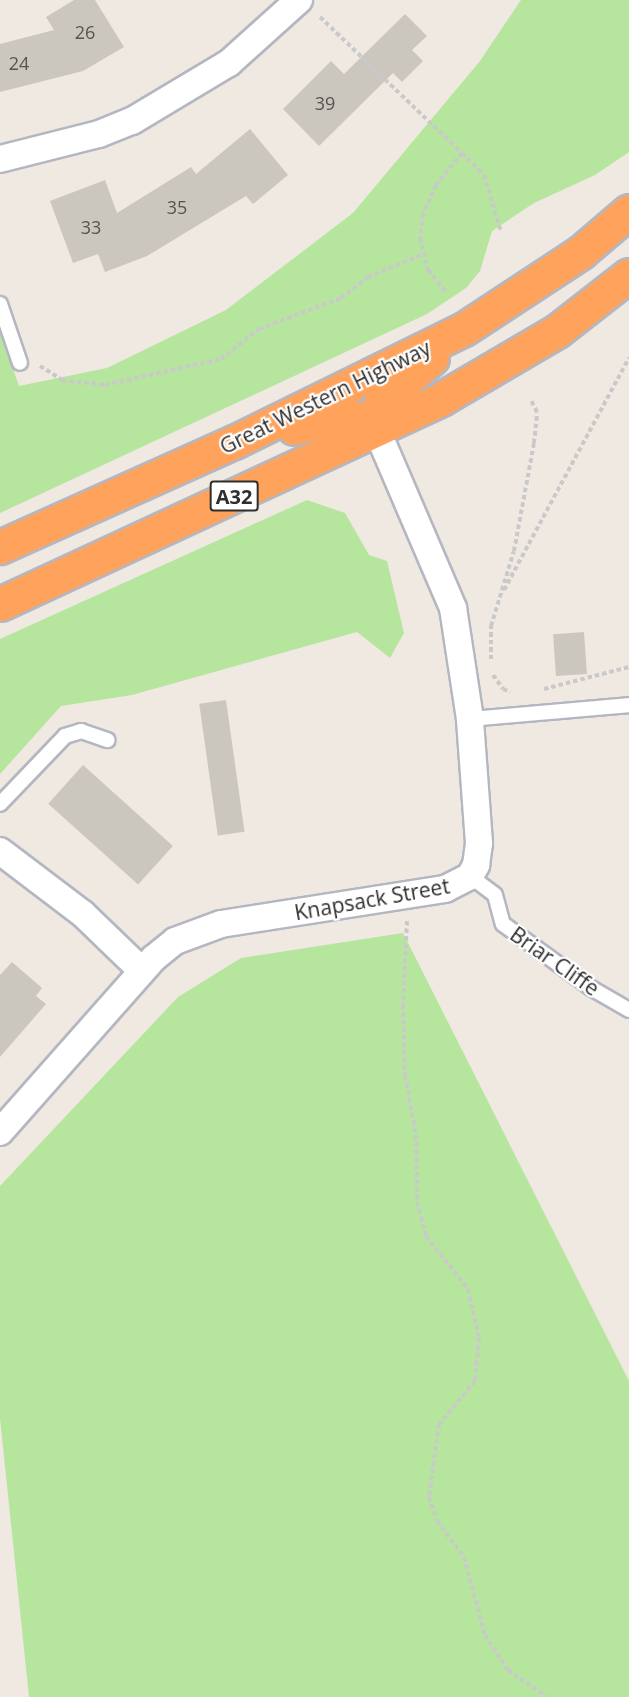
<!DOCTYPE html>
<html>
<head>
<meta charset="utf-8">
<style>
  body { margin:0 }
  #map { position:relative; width:629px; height:1697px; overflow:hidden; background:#efe9e1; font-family:"Open Sans",sans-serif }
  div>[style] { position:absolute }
  .green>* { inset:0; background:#b6e59e }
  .building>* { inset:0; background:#cbc7bf; transform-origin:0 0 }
  .path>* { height:4px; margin-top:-2px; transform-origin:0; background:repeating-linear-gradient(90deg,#c9c9c9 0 4.5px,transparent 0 7.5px) }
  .roads { filter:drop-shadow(2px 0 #b4b7c1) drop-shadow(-2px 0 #b4b7c1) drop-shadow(0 2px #b4b7c1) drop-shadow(0 -2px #b4b7c1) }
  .lane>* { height:14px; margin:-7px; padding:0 7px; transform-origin:7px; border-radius:7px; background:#fff }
  .street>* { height:26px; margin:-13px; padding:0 13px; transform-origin:13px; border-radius:13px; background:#fff }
  .highway>* { height:33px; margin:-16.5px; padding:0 16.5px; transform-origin:16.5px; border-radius:16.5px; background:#ffa35c }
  span { translate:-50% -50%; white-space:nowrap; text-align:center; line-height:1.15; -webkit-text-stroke:4.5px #fff; paint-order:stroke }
  .number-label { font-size:18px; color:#555452 }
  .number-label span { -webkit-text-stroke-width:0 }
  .shield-label span { padding:2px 4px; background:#fff; border:2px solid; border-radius:4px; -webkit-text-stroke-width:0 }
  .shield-label { font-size:20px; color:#2e2e2e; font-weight:700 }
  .street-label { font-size:21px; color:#2e2e2e }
</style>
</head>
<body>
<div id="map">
  <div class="green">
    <div style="clip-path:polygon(521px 0,629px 0,629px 152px,595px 175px,534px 203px,492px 231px,480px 271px,466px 288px,427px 314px,0 513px,0 332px,19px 386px,107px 368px,226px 310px,353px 213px,480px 61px)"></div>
    <div style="clip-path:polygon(307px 500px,345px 513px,369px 555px,387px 561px,404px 633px,390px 658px,357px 632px,132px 695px,61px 706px,0 774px,0 639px)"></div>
    <div style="clip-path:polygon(403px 933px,629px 1381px,629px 1697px,29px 1697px,0 1418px,0 1186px,178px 997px,241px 958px)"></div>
  </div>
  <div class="building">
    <div style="clip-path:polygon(74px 0,95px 0,124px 47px,83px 71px,0 92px,0 44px,54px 30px,46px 17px)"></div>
    <div style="clip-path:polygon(405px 14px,427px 36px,412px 50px,423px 61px,402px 82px,393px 73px,319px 146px,283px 109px,331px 61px,344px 74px)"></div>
    <div style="clip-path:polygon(250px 129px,288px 175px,253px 204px,246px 196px,147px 256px,105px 272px,98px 254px,73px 263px,50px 201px,105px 180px,117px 213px,191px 167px,196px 174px)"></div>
    <div style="left:584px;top:632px;width:42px;height:31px;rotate:86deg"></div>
    <div style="left:226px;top:700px;width:133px;height:27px;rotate:82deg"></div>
    <div style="left:83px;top:765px;width:121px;height:52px;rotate:42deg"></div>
    <div style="clip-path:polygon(12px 962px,42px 988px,36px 996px,46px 1004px,0 1057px,0 975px)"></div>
  </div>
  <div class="path">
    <div style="left:320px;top:17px;width:197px;rotate:43.8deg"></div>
    <div style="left:462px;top:153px;width:41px;rotate:129.1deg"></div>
    <div style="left:436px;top:185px;width:32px;rotate:114deg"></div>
    <div style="left:423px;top:214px;width:24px;rotate:97deg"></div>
    <div style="left:420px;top:238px;width:33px;rotate:76deg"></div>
    <div style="left:428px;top:270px;width:28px;rotate:51deg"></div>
    <div style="left:462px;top:153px;width:31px;rotate:45deg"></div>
    <div style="left:484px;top:175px;width:59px;rotate:73.4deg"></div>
    <div style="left:40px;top:366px;width:26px;rotate:32deg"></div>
    <div style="left:62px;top:380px;width:43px;rotate:6.6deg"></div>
    <div style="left:105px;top:385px;width:119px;rotate:-12.6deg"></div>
    <div style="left:221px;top:359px;width:48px;rotate:-38.3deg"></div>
    <div style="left:259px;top:329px;width:88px;rotate:-20.7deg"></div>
    <div style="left:341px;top:298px;width:34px;rotate:-38deg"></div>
    <div style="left:368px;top:277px;width:57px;rotate:-22.5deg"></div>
    <div style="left:504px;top:590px;width:264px;rotate:-61.7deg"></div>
    <div style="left:491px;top:659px;width:33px;rotate:-90deg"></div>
    <div style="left:491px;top:626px;width:78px;rotate:-73deg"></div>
    <div style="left:514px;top:551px;width:110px;rotate:-79.5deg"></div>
    <div style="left:534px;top:443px;width:31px;rotate:-84deg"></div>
    <div style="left:537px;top:412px;width:13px;rotate:-117deg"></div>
    <div style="left:493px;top:675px;width:17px;rotate:54deg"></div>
    <div style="left:503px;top:689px;width:8px;rotate:23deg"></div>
    <div style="left:544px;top:689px;width:88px;rotate:-14.5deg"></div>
    <div style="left:407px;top:921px;width:84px;rotate:92.7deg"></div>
    <div style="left:403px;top:1005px;width:71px;rotate:88.4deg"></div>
    <div style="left:405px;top:1076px;width:60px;rotate:79.4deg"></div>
    <div style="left:416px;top:1135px;width:67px;rotate:89.1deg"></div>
    <div style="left:417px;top:1202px;width:35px;rotate:75deg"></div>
    <div style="left:426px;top:1236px;width:68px;rotate:51.6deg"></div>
    <div style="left:468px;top:1289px;width:50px;rotate:77.3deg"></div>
    <div style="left:479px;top:1338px;width:43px;rotate:95.3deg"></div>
    <div style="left:475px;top:1381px;width:56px;rotate:129.9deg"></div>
    <div style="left:439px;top:1424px;width:74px;rotate:97.8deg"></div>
    <div style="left:429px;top:1497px;width:25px;rotate:72deg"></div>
    <div style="left:437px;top:1521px;width:45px;rotate:53.1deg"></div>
    <div style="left:464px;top:1557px;width:81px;rotate:74.9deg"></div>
    <div style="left:485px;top:1635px;width:42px;rotate:56.7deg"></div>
    <div style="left:508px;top:1670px;width:47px;rotate:34.7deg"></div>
  </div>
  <div class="roads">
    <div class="lane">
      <div style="left:0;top:304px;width:62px;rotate:71.3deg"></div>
      <div style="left:470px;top:719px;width:160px;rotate:-5deg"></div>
      <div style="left:0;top:804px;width:94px;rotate:-46.3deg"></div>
      <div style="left:65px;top:736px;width:17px;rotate:-17deg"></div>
      <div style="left:81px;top:731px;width:28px;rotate:19deg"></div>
      <div style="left:470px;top:876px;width:31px;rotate:37deg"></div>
      <div style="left:495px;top:895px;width:30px;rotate:75deg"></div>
      <div style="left:503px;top:924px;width:109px;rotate:36deg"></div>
      <div style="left:591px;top:988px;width:44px;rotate:30.1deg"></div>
    </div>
    <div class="street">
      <div style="left:0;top:159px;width:102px;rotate:-14.2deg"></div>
      <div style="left:99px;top:134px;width:35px;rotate:-22deg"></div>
      <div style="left:132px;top:121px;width:113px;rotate:-30.9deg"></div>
      <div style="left:229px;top:63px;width:94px;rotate:-42deg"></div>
      <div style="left:0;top:851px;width:104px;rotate:37.2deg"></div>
      <div style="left:83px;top:914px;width:82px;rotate:44deg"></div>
      <div style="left:0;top:1132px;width:232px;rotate:-48.5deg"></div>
      <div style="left:154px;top:958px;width:27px;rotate:-39deg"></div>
      <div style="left:175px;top:941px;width:49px;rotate:-20.3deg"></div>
      <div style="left:221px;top:924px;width:227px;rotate:-8.9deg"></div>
      <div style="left:445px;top:889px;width:28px;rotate:-27deg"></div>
      <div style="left:470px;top:876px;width:13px;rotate:-61deg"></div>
      <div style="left:476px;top:865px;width:22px;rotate:-82deg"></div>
      <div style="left:479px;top:843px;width:124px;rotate:-94.2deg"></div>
      <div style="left:470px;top:719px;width:112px;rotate:-98.7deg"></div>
      <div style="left:453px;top:608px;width:196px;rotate:-113.2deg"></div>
    </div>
    <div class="highway">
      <div style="left:294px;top:428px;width:50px;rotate:-15.2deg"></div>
      <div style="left:342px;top:415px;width:20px;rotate:11deg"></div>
      <div style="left:362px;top:419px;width:17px;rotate:33deg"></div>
      <div style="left:376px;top:428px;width:15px;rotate:-90deg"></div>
      <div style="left:376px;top:413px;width:13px;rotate:-63deg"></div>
      <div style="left:382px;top:401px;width:66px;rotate:-40.7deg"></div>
      <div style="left:0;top:547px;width:256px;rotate:-24.2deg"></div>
      <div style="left:234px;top:442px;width:256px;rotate:-26.2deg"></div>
      <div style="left:464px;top:329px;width:140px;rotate:-33.3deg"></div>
      <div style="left:581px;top:252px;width:63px;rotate:-40.5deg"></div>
      <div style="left:0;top:604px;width:486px;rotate:-24.9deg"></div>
      <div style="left:441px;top:399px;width:134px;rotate:-30.4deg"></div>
      <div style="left:557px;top:331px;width:91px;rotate:-37.9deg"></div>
    </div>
  </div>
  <div class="number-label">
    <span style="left:85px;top:32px">26</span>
    <span style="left:19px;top:63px">24</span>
    <span style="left:325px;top:103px">39</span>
    <span style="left:177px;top:207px">35</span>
    <span style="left:91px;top:227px">33</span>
  </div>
  <div class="shield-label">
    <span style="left:234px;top:496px">A32</span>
  </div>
  <div class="street-label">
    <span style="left:325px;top:397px;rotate:-26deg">Great Western Highway</span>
    <span style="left:372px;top:899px;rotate:-10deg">Knapsack Street</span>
    <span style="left:555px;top:961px;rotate:35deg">Briar Cliffe</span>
  </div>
</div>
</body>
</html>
